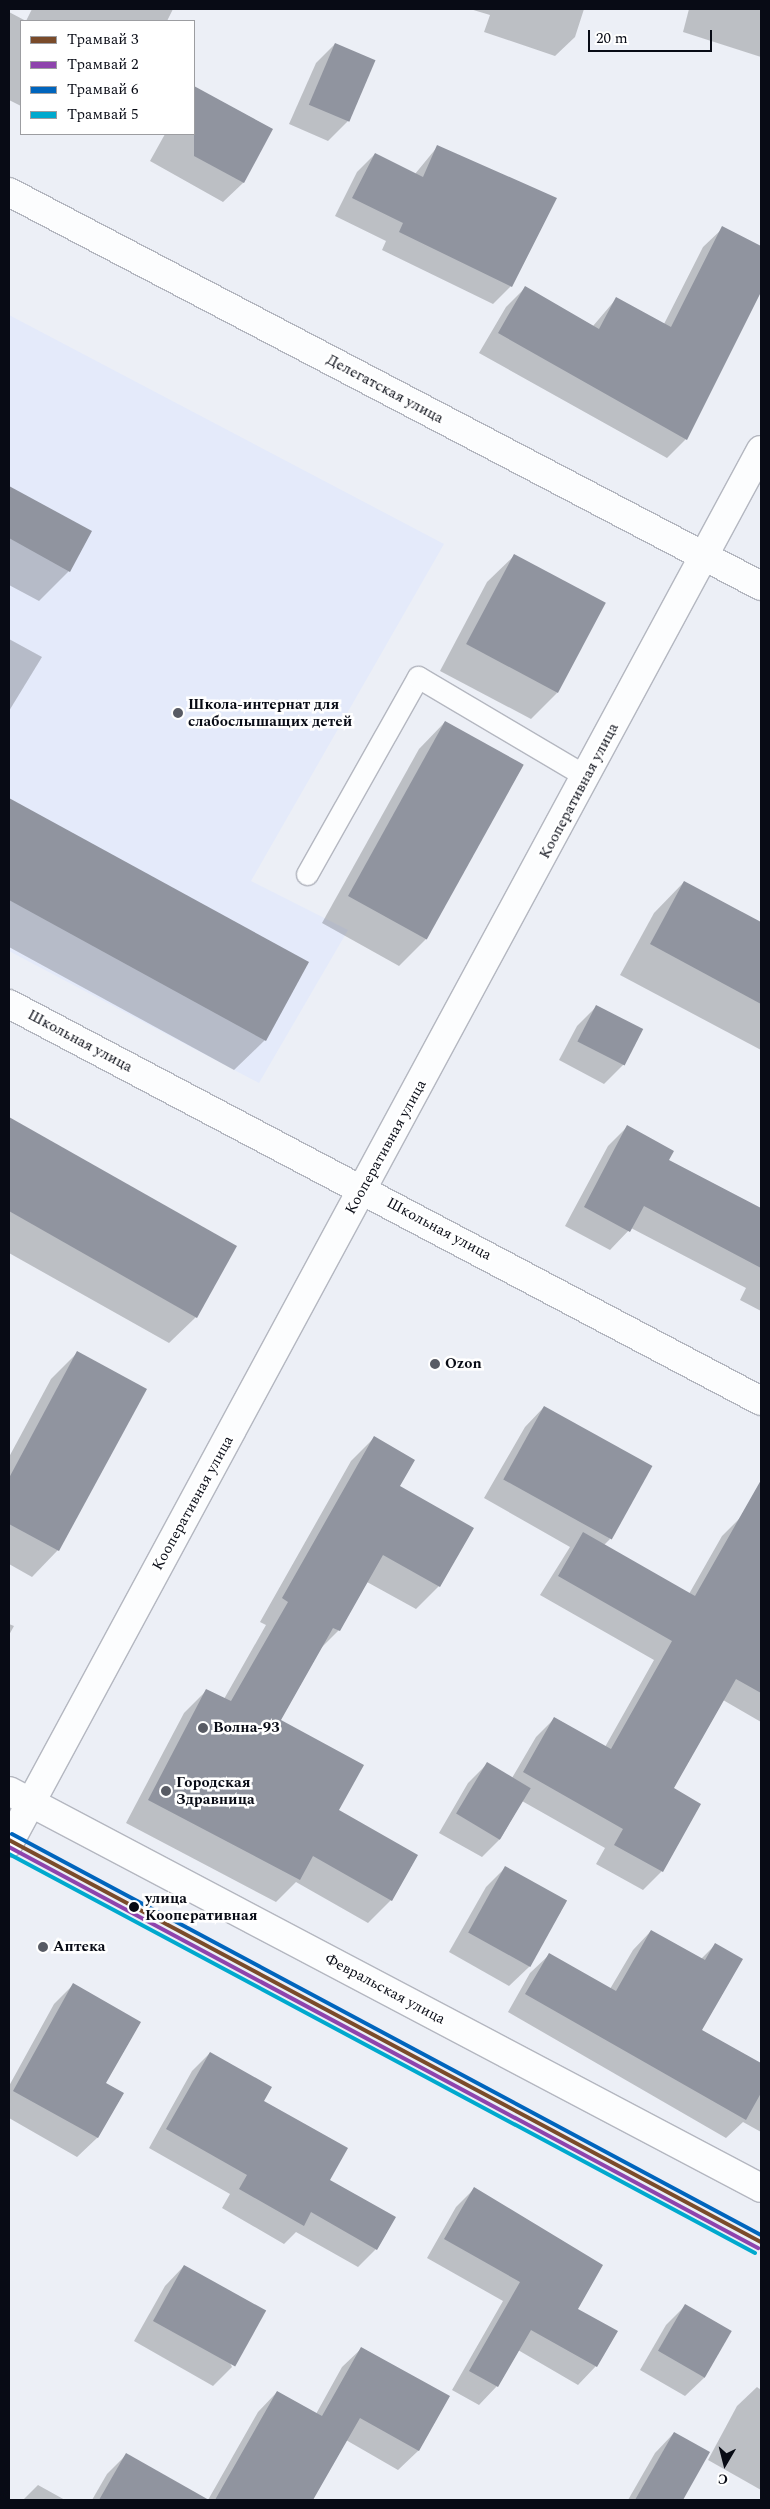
<!DOCTYPE html>
<html>
<head>
<meta charset="utf-8">
<style>
  body { margin:0 }
  #map { position:relative; width:770px; height:2509px; overflow:hidden; background:#eceff6; font-family:Spectral,serif }
  div>[style] { position:absolute }
  .built>* { inset:0; background:#e4eafa }
  .shadow>* { inset:0; background:#0003 }
  .building>* { inset:0; background:#90949f; transform-origin:0 0 }
  .roads { filter:drop-shadow(1px 0 #b4b7c0) drop-shadow(-1px 0 #b4b7c0) drop-shadow(0 1px #b4b7c0) drop-shadow(0 -1px #b4b7c0) }
  .lane>* { height:21px; margin:-10.5px; padding:0 10.5px; transform-origin:10.5px; border-radius:10.5px; background:#fcfdfe }
  .street>* { height:28px; margin:-14px; padding:0 14px; transform-origin:14px; border-radius:14px; background:#fcfdfe }
  .tram-1>* { height:4px; margin:-2px; padding:0 2px; transform-origin:2px; border-radius:2px; background:#7a4b2a }
  .tram-2>* { height:4px; margin:-2px; padding:0 2px; transform-origin:2px; border-radius:2px; background:#8e44ad }
  .tram-3>* { height:4px; margin:-2px; padding:0 2px; transform-origin:2px; border-radius:2px; background:#0065bd }
  .tram-4>* { height:4px; margin:-2px; padding:0 2px; transform-origin:2px; border-radius:2px; background:#00a9ce }
  .dots>* { width:14px; height:14px; translate:-50% -50%; box-sizing:border-box; border:2px solid #fff; border-radius:50% }
  span { translate:-50% -50%; white-space:nowrap; text-align:center; line-height:1.15; -webkit-text-stroke:5px #fff; paint-order:stroke }
  .street-label { font-size:15px; color:#080b15 }
  .poi-label { font-size:15px; color:#080b15; font-weight:700 }
  .left { translate:0 -50%; text-align:left }
  .stop-label { font-size:15px; color:#080b15; font-weight:700 }
  .frame { position:absolute; inset:0; border:10px solid #080b15; pointer-events:none }
  .legend { position:absolute; left:20px; top:20px; width:175px; height:115px; box-sizing:border-box; background:#fff; border:1px solid #9c9da1; margin:0; padding:6px 9px; list-style:none; font-size:15px; color:#080b15 }
  .legend li { display:flex; align-items:center; gap:10px; height:25px }
  .legend b { width:25px; border:1px solid #9c9da1 }
  .north { position:absolute; left:700px; top:2439px; width:50px; height:50px; -webkit-text-stroke:4px #fff; paint-order:stroke; rotate:188deg; font-size:14px; font-weight:700; line-height:20px; text-align:center; color:#080b15 }
  .north::after { content:''; display:block; margin:auto; width:18px; height:22px; background:#080b15; clip-path:polygon(50% 0,100% 100%,50% 72%,0 100%) }
  .scale { position:absolute; left:588px; top:30px; width:124px; height:22px; box-sizing:border-box; border:2px solid #080b15; border-top:0; padding-left:6px; font-size:15px; line-height:18px; white-space:nowrap; color:#080b15; -webkit-text-stroke:4px #fff; paint-order:stroke }
</style>
</head>
<body>
<div id="map">
  <div class="built">
    <div style="clip-path:polygon(9px 315px,444px 544px,251px 881px,348px 930px,259px 1083px,9px 951px)"></div>
  </div>
  <div class="shadow">
    <div style="clip-path:polygon(32px 9px,173px 9px,167px 21px,21px 21px,21px 106px,9px 100px,9px 12px,26px 21px)"></div>
    <div style="clip-path:polygon(470px 9px,584px 9px,575px 37px,555px 56px,484px 32px,490px 15px)"></div>
    <div style="clip-path:polygon(689px 9px,761px 9px,761px 57px,683px 32px)"></div>
    <div style="clip-path:polygon(335px 44px,348px 121px,328px 141px,289px 124px,316px 63px)"></div>
    <div style="clip-path:polygon(198px 89px,272px 129px,243px 183px,223px 202px,150px 161px,165px 134px,194px 134px,194px 93px)"></div>
    <div style="clip-path:polygon(438px 146px,511px 286px,493px 304px,382px 250px,386px 241px,335px 216px,357px 172px,375px 154px,415px 174px)"></div>
    <div style="clip-path:polygon(723px 228px,761px 248px,761px 291px,686px 439px,667px 458px,479px 353px,506px 307px,525px 288px,593px 326px,616px 299px,664px 324px,703px 247px)"></div>
    <div style="clip-path:polygon(9px 487px,91px 532px,69px 571px,39px 601px,9px 585px)"></div>
    <div style="clip-path:polygon(514px 556px,557px 693px,531px 719px,440px 671px,487px 582px)"></div>
    <div style="clip-path:polygon(9px 639px,42px 657px,9px 711px)"></div>
    <div style="clip-path:polygon(445px 722px,523px 765px,426px 939px,399px 966px,322px 923px,419px 749px)"></div>
    <div style="clip-path:polygon(9px 800px,307px 963px,265px 1040px,234px 1070px,9px 947px)"></div>
    <div style="clip-path:polygon(684px 882px,761px 923px,761px 1050px,620px 975px,654px 913px)"></div>
    <div style="clip-path:polygon(597px 1006px,642px 1030px,623px 1065px,604px 1084px,559px 1060px,577px 1026px)"></div>
    <div style="clip-path:polygon(9px 1118px,235px 1247px,196px 1317px,169px 1343px,9px 1253px)"></div>
    <div style="clip-path:polygon(627px 1127px,667px 1160px,761px 1223px,761px 1311px,740px 1300px,746px 1288px,631px 1228px,610px 1250px,565px 1226px,608px 1146px)"></div>
    <div style="clip-path:polygon(77px 1353px,58px 1550px,32px 1577px,9px 1564px,9px 1457px,51px 1379px)"></div>
    <div style="clip-path:polygon(544px 1407px,610px 1539px,604px 1545px,689px 1594px,722px 1536px,741px 1517px,761px 1528px,761px 1722px,723px 1700px,672px 1789px,662px 1871px,643px 1890px,596px 1864px,605px 1848px,522px 1801px,501px 1838px,482px 1857px,439px 1833px,468px 1783px,487px 1764px,512px 1778px,536px 1737px,555px 1718px,605px 1747px,654px 1660px,540px 1595px,570px 1547px,484px 1498px,525px 1427px)"></div>
    <div style="clip-path:polygon(374px 1438px,439px 1586px,416px 1609px,367px 1582px,339px 1630px,319px 1650px,279px 1721px,391px 1900px,368px 1923px,296px 1882px,276px 1902px,126px 1823px,184px 1713px,207px 1690px,224px 1699px,266px 1625px,260px 1622px,351px 1461px)"></div>
    <div style="clip-path:polygon(9px 1624px,14px 1626px,9px 1635px)"></div>
    <div style="clip-path:polygon(505px 1868px,566px 1902px,529px 1967px,509px 1986px,449px 1952px,486px 1887px)"></div>
    <div style="clip-path:polygon(651px 1931px,701px 1959px,716px 1944px,701px 2030px,761px 2064px,761px 2132px,743px 2122px,726px 2138px,508px 2012px,530px 1973px,549px 1955px,610px 1989px,633px 1950px)"></div>
    <div style="clip-path:polygon(73px 1985px,105px 2084px,122px 2093px,97px 2138px,77px 2157px,9px 2118px,9px 2086px,54px 2004px)"></div>
    <div style="clip-path:polygon(210px 2053px,328px 2180px,376px 2249px,358px 2267px,296px 2232px,284px 2244px,222px 2208px,230px 2194px,149px 2148px,192px 2071px)"></div>
    <div style="clip-path:polygon(474px 2189px,576px 2309px,596px 2366px,578px 2385px,518px 2350px,497px 2386px,479px 2405px,452px 2390px,503px 2301px,427px 2258px,456px 2207px)"></div>
    <div style="clip-path:polygon(184px 2266px,232px 2367px,213px 2386px,134px 2341px,165px 2286px)"></div>
    <div style="clip-path:polygon(685px 2306px,705px 2377px,685px 2396px,640px 2370px,666px 2325px)"></div>
    <div style="clip-path:polygon(362px 2348px,448px 2397px,418px 2451px,398px 2470px,346px 2440px,312px 2500px,208px 2500px,258px 2412px,277px 2392px,316px 2414px,342px 2367px)"></div>
    <div style="clip-path:polygon(757px 2387px,761px 2390px,761px 2490px,708px 2460px,737px 2406px)"></div>
    <div style="clip-path:polygon(674px 2433px,708px 2453px,681px 2500px,628px 2500px,655px 2453px)"></div>
    <div style="clip-path:polygon(126px 2455px,179px 2485px,170px 2500px,92px 2500px,107px 2474px)"></div>
    <div style="clip-path:polygon(38px 2485px,65px 2500px,23px 2500px)"></div>
  </div>
  <div class="building">
    <div style="left:335px;top:43px;width:44px;height:67px;rotate:23deg"></div>
    <div style="clip-path:polygon(194px 86px,273px 129px,244px 183px,194px 156px)"></div>
    <div style="clip-path:polygon(437px 145px,557px 198px,512px 287px,399px 232px,403px 223px,352px 198px,375px 153px,423px 177px)"></div>
    <div style="clip-path:polygon(722px 226px,761px 246px,761px 292px,687px 440px,498px 333px,525px 286px,599px 329px,616px 297px,671px 327px)"></div>
    <div style="clip-path:polygon(9px 486px,92px 531px,70px 572px,9px 538px)"></div>
    <div style="left:514px;top:554px;width:104px;height:102px;rotate:28deg"></div>
    <div style="left:445px;top:721px;width:90px;height:200px;rotate:29deg"></div>
    <div style="clip-path:polygon(9px 798px,309px 962px,266px 1041px,9px 900px)"></div>
    <div style="clip-path:polygon(684px 881px,761px 922px,761px 1004px,650px 944px)"></div>
    <div style="left:596px;top:1005px;width:53px;height:41px;rotate:27deg"></div>
    <div style="clip-path:polygon(9px 1117px,237px 1246px,197px 1318px,9px 1211px)"></div>
    <div style="clip-path:polygon(627px 1125px,674px 1151px,669px 1160px,761px 1208px,761px 1268px,644px 1206px,630px 1232px,584px 1207px)"></div>
    <div style="clip-path:polygon(77px 1351px,147px 1389px,59px 1551px,9px 1524px,9px 1478px)"></div>
    <div style="left:544px;top:1406px;width:124px;height:84px;rotate:29deg"></div>
    <div style="clip-path:polygon(374px 1436px,415px 1460px,400px 1486px,474px 1528px,440px 1587px,383px 1555px,340px 1631px,333px 1628px,281px 1720px,364px 1765px,339px 1810px,418px 1855px,392px 1901px,313px 1856px,300px 1880px,148px 1800px,206px 1689px,231px 1701px,288px 1602px,282px 1598px)"></div>
    <div style="clip-path:polygon(761px 1480px,761px 1693px,736px 1679px,674px 1788px,701px 1804px,663px 1872px,614px 1845px,623px 1829px,523px 1772px,554px 1717px,611px 1749px,672px 1641px,558px 1576px,583px 1532px,695px 1596px)"></div>
    <div style="left:487px;top:1762px;width:51px;height:60px;rotate:31deg"></div>
    <div style="left:505px;top:1866px;width:71px;height:76px;rotate:29deg"></div>
    <div style="clip-path:polygon(651px 1930px,705px 1960px,715px 1943px,743px 1959px,702px 2030px,761px 2063px,761px 2093px,746px 2120px,525px 1994px,549px 1953px,616px 1991px)"></div>
    <div style="clip-path:polygon(73px 1983px,141px 2022px,106px 2083px,124px 2093px,98px 2138px,13px 2091px)"></div>
    <div style="clip-path:polygon(210px 2052px,272px 2087px,264px 2101px,348px 2148px,330px 2180px,396px 2217px,377px 2250px,311px 2212px,304px 2226px,239px 2189px,247px 2175px,166px 2129px)"></div>
    <div style="clip-path:polygon(474px 2187px,603px 2265px,578px 2309px,618px 2331px,597px 2367px,531px 2330px,498px 2387px,469px 2371px,520px 2282px,444px 2239px)"></div>
    <div style="left:184px;top:2265px;width:94px;height:64px;rotate:29deg"></div>
    <div style="left:685px;top:2304px;width:54px;height:54px;rotate:30deg"></div>
    <div style="clip-path:polygon(361px 2347px,450px 2396px,419px 2451px,360px 2418px,313px 2500px,215px 2500px,277px 2391px,322px 2416px)"></div>
    <div style="clip-path:polygon(674px 2432px,710px 2452px,683px 2500px,635px 2500px)"></div>
    <div style="clip-path:polygon(126px 2453px,209px 2500px,99px 2500px)"></div>
  </div>
  <div class="roads">
    <div class="lane">
      <div style="left:307px;top:874px;width:226px;rotate:-60.6deg"></div>
      <div style="left:418px;top:677px;width:196px;rotate:30.6deg"></div>
    </div>
    <div class="street">
      <div style="left:9px;top:192px;width:849px;rotate:27.65deg"></div>
      <div style="left:9px;top:1004px;width:850px;rotate:27.83deg"></div>
      <div style="left:9px;top:1791px;width:850px;rotate:27.83deg"></div>
      <div style="left:9px;top:1843px;width:1583px;rotate:-61.64deg"></div>
    </div>
  </div>
  <div class="tram-1">
    <div style="left:9px;top:1840px;width:853px;rotate:28.13deg"></div>
  </div>
  <div class="tram-2">
    <div style="left:9px;top:1847px;width:850px;rotate:28.16deg"></div>
  </div>
  <div class="tram-3">
    <div style="left:12px;top:1834px;width:850px;rotate:28.16deg"></div>
  </div>
  <div class="tram-4">
    <div style="left:9px;top:1854px;width:846px;rotate:28.14deg"></div>
  </div>
  <div class="dots">
    <div style="left:178px;top:713px;background:#585b64"></div>
    <div style="left:435px;top:1364px;background:#585b64"></div>
    <div style="left:203px;top:1728px;background:#585b64"></div>
    <div style="left:166px;top:1791px;background:#585b64"></div>
    <div style="left:134px;top:1907px;background:#080b15"></div>
    <div style="left:43px;top:1947px;background:#585b64"></div>
  </div>
  <div class="street-label">
    <span style="left:385px;top:389px;rotate:28deg">Делегатская улица</span>
    <span style="left:579px;top:791px;rotate:-62deg">Кооперативная улица</span>
    <span style="left:80px;top:1041px;rotate:28deg">Школьная улица</span>
    <span style="left:386px;top:1147px;rotate:-61deg">Кооперативная улица</span>
    <span style="left:439px;top:1229px;rotate:28deg">Школьная улица</span>
    <span style="left:193px;top:1503px;rotate:-61deg">Кооперативная улица</span>
    <span style="left:385px;top:1989px;rotate:28deg">Февральская улица</span>
  </div>
  <div class="poi-label">
    <span class="left" style="left:188px;top:713px">Школа-интернат для<br>слабослышащих детей</span>
    <span class="left" style="left:445px;top:1364px">Ozon</span>
    <span class="left" style="left:213px;top:1728px">Волна-93</span>
    <span class="left" style="left:176px;top:1791px">Городская<br>Здравница</span>
    <span class="left" style="left:53px;top:1947px">Аптека</span>
  </div>
  <div class="stop-label">
    <span class="left" style="left:145px;top:1907px">улица<br>Кооперативная</span>
  </div>
  <div class="frame"></div>
  <ul class="legend">
  <li><b style="height:6px;background:#7a4b2a"></b>Трамвай 3</li>
  <li><b style="height:6px;background:#8e44ad"></b>Трамвай 2</li>
  <li><b style="height:6px;background:#0065bd"></b>Трамвай 6</li>
  <li><b style="height:6px;background:#00a9ce"></b>Трамвай 5</li>
  </ul>
  <div class="north">С</div>
  <div class="scale">20 m</div>
</div>
</body>
</html>
